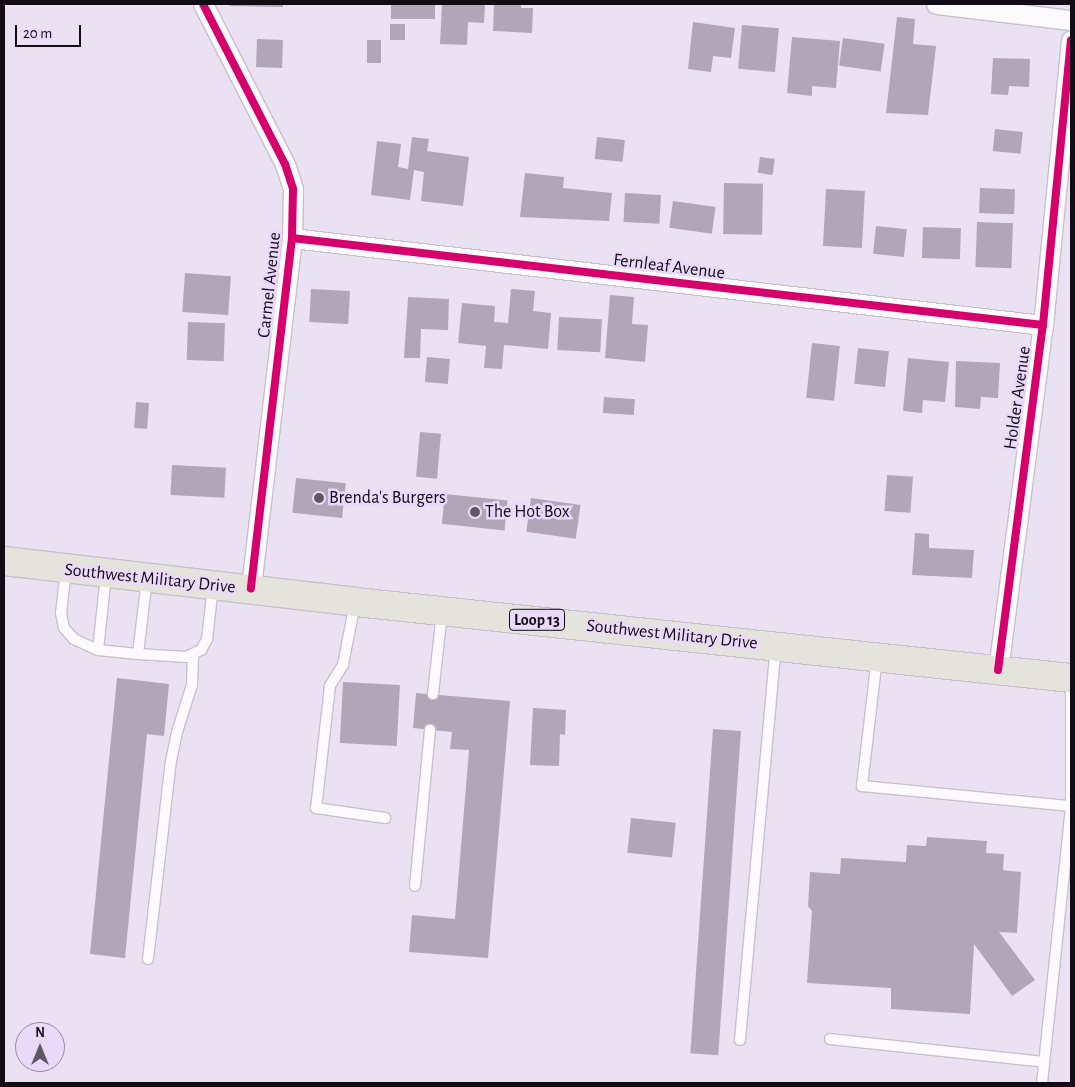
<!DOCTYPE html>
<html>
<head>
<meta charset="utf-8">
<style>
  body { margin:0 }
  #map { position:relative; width:1075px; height:1087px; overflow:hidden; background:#eae1f2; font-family:"Alegreya Sans",sans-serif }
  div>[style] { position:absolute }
  .building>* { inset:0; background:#b0a6b8; transform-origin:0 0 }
  .roads { filter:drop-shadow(1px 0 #c6c0cc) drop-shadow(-1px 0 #c6c0cc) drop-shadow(0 1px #c6c0cc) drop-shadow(0 -1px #c6c0cc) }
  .lane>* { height:10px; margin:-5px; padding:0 5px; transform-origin:5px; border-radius:5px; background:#fcfafd }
  .street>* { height:19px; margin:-9.5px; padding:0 9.5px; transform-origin:9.5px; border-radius:9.5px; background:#fcfafd }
  .primary>* { height:28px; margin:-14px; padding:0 14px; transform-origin:14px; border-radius:14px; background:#e4e3dc }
  .cycleway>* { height:8px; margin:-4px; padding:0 4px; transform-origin:4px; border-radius:4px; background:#d6006c }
  .dots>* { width:14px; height:14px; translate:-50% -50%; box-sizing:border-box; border:2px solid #ebd9fa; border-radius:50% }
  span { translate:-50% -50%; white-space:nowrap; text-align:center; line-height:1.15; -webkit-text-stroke:5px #ebd9fa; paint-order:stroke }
  .shield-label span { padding:1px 4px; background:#ebd9fa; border:1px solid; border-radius:4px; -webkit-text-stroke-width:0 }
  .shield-label { font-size:16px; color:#120c17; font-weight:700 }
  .street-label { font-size:18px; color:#120c17 }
  .poi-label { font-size:18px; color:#120c17 }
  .left { translate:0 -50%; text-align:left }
  .frame { position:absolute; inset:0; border:5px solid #120c17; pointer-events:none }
  .north { position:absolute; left:15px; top:1022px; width:50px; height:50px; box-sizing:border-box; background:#ebd9fa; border:1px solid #94879f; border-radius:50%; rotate:0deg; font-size:14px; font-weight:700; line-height:20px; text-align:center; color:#120c17 }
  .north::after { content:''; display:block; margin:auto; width:18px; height:22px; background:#5e5764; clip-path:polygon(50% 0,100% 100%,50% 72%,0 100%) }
  .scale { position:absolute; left:15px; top:25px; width:66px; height:22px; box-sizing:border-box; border:2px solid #120c17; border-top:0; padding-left:6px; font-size:15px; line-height:18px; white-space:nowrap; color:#120c17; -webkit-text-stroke:4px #ebd9fa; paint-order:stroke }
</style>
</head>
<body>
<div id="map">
  <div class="building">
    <div style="clip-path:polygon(230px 4px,283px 4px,283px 7px,230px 6px)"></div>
    <div style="left:391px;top:4px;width:44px;height:15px"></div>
    <div style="clip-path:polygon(442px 4px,485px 4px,484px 23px,468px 22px,467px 45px,440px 44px)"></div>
    <div style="clip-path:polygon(494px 4px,521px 4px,521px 8px,533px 8px,532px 33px,493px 31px)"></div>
    <div style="clip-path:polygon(897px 17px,915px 19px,913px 44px,936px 46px,928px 115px,886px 113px)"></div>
    <div style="clip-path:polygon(693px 22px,735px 28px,731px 58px,713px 56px,711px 72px,688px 69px)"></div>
    <div style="left:390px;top:24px;width:15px;height:16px"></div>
    <div style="left:742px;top:25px;width:37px;height:44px;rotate:5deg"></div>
    <div style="clip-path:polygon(792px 37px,840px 41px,836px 88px,812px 86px,812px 96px,787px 93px)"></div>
    <div style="left:843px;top:38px;width:42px;height:28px;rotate:8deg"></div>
    <div style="left:257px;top:39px;width:26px;height:28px;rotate:2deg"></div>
    <div style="left:367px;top:40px;width:14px;height:23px"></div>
    <div style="clip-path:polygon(993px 58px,1030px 59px,1029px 87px,1009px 86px,1008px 95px,991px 94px)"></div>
    <div style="left:995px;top:129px;width:28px;height:22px;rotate:6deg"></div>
    <div style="clip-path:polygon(412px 137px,429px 139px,427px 151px,469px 157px,463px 206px,421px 201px,424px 172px,414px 170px,410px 200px,371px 195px,377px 141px,401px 144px,398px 167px,408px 169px)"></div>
    <div style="left:597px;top:137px;width:28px;height:22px;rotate:6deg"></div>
    <div style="left:760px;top:157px;width:15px;height:16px;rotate:8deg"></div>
    <div style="clip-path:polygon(525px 173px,564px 177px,563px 188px,612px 193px,609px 221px,520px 217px)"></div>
    <div style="left:724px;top:183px;width:39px;height:51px;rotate:1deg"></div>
    <div style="left:980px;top:188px;width:35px;height:25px;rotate:2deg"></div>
    <div style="left:826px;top:189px;width:39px;height:57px;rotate:3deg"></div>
    <div style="left:625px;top:193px;width:36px;height:29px;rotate:3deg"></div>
    <div style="left:673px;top:201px;width:43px;height:27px;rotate:8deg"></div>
    <div style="left:977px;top:222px;width:36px;height:45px;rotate:2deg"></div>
    <div style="left:876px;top:226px;width:31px;height:28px;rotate:6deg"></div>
    <div style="left:923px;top:227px;width:38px;height:31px;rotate:2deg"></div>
    <div style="left:185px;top:273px;width:46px;height:39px;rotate:4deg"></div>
    <div style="left:311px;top:289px;width:39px;height:33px;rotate:3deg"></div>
    <div style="clip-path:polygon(511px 289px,535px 291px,533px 311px,551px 313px,548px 349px,504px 345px,502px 369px,484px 368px,486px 346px,458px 343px,462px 303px,495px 306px,494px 322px,508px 323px)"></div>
    <div style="clip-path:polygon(610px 295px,634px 297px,632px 324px,648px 325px,645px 362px,605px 358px)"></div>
    <div style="clip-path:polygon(408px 297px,449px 299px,448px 330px,421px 329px,420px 358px,404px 358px)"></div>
    <div style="left:559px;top:317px;width:43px;height:33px;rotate:3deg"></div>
    <div style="left:188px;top:322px;width:37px;height:38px;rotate:2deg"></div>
    <div style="left:812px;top:343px;width:28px;height:55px;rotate:6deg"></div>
    <div style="left:858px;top:348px;width:31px;height:36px;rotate:6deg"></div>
    <div style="left:427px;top:357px;width:23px;height:25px;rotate:5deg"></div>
    <div style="clip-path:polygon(908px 358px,949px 362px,945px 402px,923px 400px,922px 413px,903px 411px)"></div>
    <div style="clip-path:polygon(956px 361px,1000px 363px,998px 398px,981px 397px,980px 409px,955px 407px)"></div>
    <div style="left:604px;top:397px;width:31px;height:16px;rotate:4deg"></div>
    <div style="left:136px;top:402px;width:13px;height:26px;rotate:4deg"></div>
    <div style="left:420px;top:432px;width:21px;height:45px;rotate:5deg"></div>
    <div style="left:172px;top:465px;width:54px;height:30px;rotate:3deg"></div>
    <div style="left:887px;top:475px;width:26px;height:36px;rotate:4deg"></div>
    <div style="left:296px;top:478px;width:50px;height:35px;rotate:6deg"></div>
    <div style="left:445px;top:494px;width:63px;height:30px;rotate:6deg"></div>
    <div style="left:531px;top:498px;width:50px;height:34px;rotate:8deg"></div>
    <div style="clip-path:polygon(915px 533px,929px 534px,929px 548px,974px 550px,972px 578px,912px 575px)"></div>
    <div style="clip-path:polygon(117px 678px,169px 684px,164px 736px,147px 734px,125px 958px,90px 954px)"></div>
    <div style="left:343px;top:682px;width:57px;height:61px;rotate:3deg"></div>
    <div style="clip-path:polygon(416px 693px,510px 701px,488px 958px,409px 952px,412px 915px,455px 919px,469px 750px,450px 749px,452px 732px,413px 728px)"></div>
    <div style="clip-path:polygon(533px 708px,566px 710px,565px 735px,560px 734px,559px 766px,530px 765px)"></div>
    <div style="left:713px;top:729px;width:28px;height:325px;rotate:4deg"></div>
    <div style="left:631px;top:818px;width:45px;height:35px;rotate:6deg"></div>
    <div style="clip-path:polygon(927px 837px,987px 841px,986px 853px,1004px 854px,1003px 870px,1021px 872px,1017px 933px,999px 932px,1035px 980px,1012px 996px,974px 944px,970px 1014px,891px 1009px,891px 988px,807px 983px,812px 911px,808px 906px,810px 872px,840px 874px,841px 858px,906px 862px,907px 845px,926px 846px)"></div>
  </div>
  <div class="roads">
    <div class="lane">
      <div style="left:66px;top:570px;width:43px;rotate:96.6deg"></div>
      <div style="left:61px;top:613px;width:15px;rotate:79deg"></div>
      <div style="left:64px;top:628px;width:15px;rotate:48deg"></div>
      <div style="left:74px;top:639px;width:26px;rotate:25deg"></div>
      <div style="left:106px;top:575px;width:75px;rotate:96.1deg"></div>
      <div style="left:98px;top:650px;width:40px;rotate:5.7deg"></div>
      <div style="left:138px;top:654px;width:48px;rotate:3.6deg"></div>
      <div style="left:186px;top:657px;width:17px;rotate:-25deg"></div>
      <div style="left:201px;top:650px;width:13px;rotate:-61deg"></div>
      <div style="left:207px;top:639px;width:53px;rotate:-83.5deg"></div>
      <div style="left:355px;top:603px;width:63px;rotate:101deg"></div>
      <div style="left:343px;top:665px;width:25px;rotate:122deg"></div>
      <div style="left:330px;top:686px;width:123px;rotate:96.5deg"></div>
      <div style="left:316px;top:808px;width:70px;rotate:8.2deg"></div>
      <div style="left:138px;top:654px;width:77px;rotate:-83.2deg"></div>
      <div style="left:877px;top:658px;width:129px;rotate:96.7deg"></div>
      <div style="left:862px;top:786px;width:210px;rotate:5.5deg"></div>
      <div style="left:1071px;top:806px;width:119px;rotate:-90deg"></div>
      <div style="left:433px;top:694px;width:81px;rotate:-83.7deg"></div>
      <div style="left:415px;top:886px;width:157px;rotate:-84.5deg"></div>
      <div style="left:148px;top:959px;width:199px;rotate:-83.4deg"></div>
      <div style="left:171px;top:761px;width:30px;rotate:-78deg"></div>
      <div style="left:177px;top:732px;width:49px;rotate:-72.3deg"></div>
      <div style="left:192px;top:685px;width:30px;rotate:-88deg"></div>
      <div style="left:830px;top:1039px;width:215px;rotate:6.1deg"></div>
      <div style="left:740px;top:1040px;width:394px;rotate:-84.8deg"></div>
      <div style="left:1042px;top:1083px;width:279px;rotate:-84deg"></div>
    </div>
    <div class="street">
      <div style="left:203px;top:4px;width:180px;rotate:62.9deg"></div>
      <div style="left:285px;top:164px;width:26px;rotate:72deg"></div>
      <div style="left:293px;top:189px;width:49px;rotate:91.2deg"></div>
      <div style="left:292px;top:238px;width:353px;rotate:96.7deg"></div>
      <div style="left:936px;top:4px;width:136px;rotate:6.8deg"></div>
      <div style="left:292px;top:238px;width:756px;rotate:6.61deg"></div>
      <div style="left:998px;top:670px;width:348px;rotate:-82.6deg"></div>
      <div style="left:1043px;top:325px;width:286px;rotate:-84.4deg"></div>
    </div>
    <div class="primary">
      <div style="left:4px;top:561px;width:354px;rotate:6.6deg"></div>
      <div style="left:356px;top:602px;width:719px;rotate:6.07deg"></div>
    </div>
  </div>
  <div class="cycleway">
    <div style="left:203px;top:4px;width:180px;rotate:62.9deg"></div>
    <div style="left:285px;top:164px;width:26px;rotate:72deg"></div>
    <div style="left:293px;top:189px;width:49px;rotate:91.2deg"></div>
    <div style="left:292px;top:238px;width:353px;rotate:96.7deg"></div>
    <div style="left:292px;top:238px;width:756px;rotate:6.61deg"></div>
    <div style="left:998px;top:670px;width:348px;rotate:-82.6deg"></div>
    <div style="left:1043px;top:325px;width:286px;rotate:-84.4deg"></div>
  </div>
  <div class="dots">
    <div style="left:319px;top:498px;background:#5e5764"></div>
    <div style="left:475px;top:512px;background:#5e5764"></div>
  </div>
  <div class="shield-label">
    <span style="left:537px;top:620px">Loop 13</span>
  </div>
  <div class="street-label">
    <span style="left:669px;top:267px;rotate:7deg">Fernleaf Avenue</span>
    <span style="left:270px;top:285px;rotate:-84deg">Carmel Avenue</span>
    <span style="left:1018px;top:398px;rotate:-82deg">Holder Avenue</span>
    <span style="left:150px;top:579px;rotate:6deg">Southwest Military Drive</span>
    <span style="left:672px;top:635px;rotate:6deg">Southwest Military Drive</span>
  </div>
  <div class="poi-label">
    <span class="left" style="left:329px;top:498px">Brenda's Burgers</span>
    <span class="left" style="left:485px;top:512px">The Hot Box</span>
  </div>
  <div class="frame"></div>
  <div class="north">N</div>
  <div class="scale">20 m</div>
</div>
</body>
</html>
